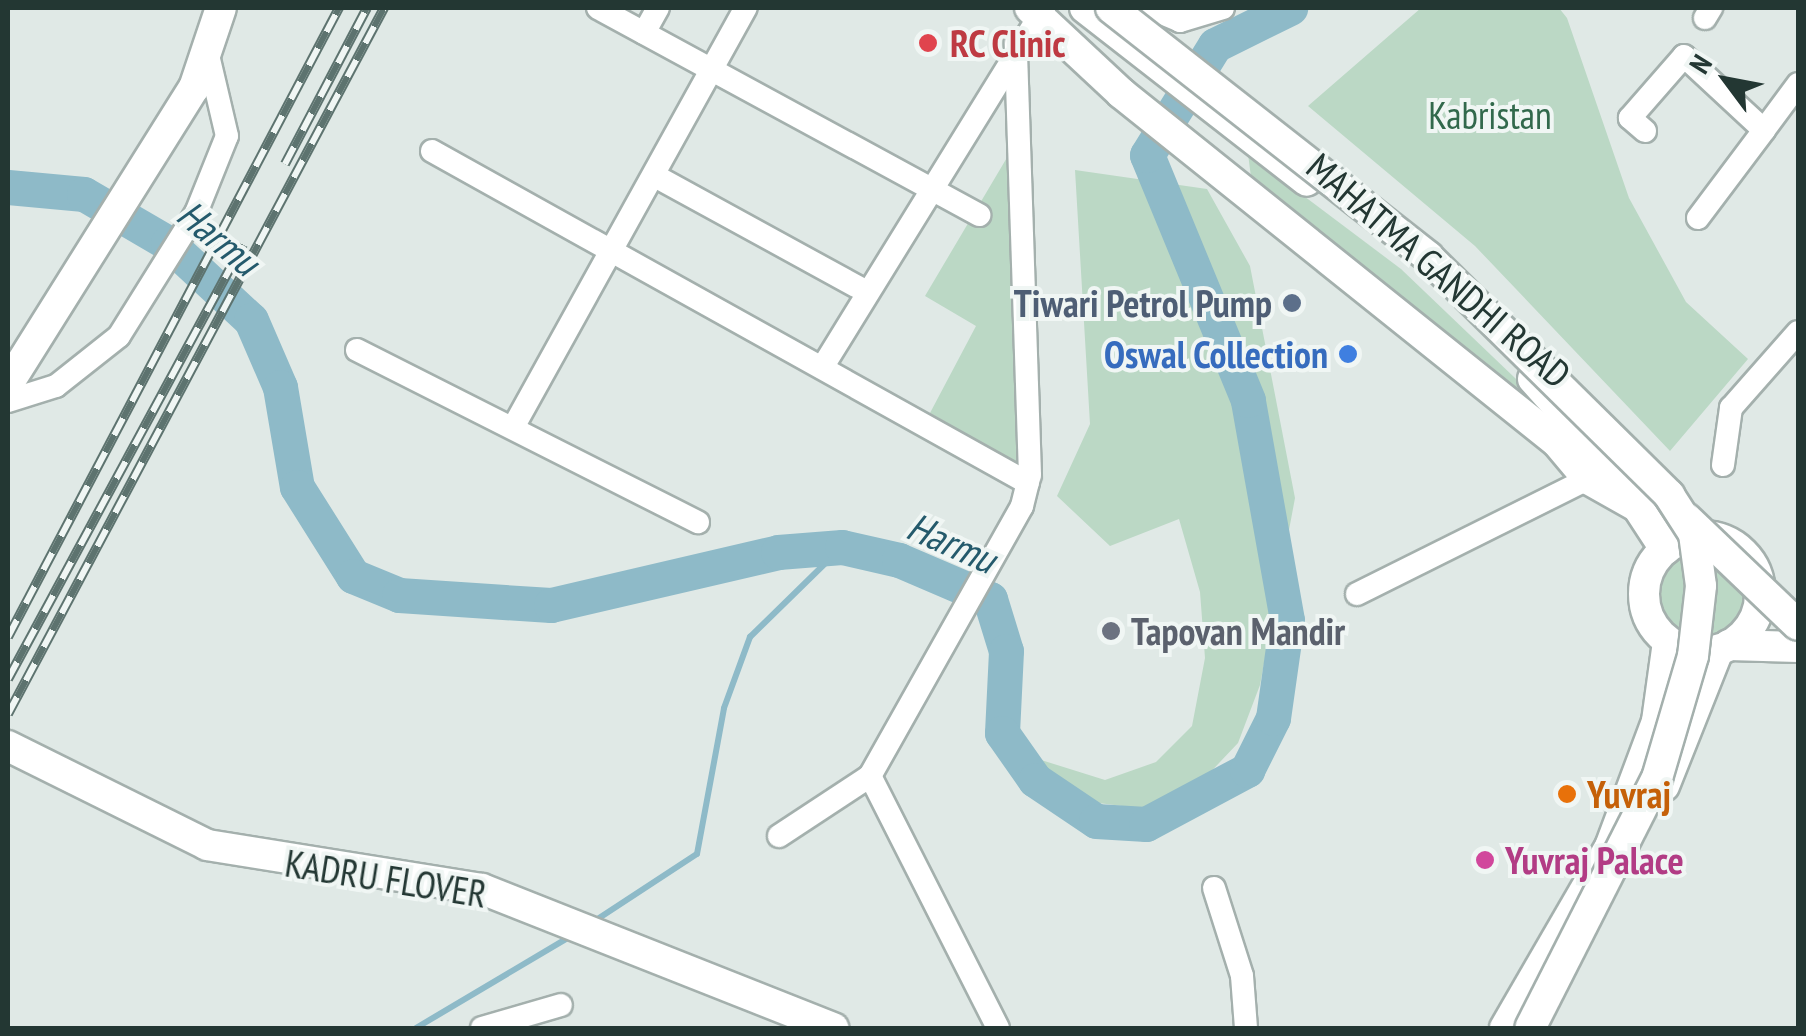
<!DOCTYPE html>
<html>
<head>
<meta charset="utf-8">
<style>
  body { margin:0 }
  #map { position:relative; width:1806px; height:1036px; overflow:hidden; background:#e0e9e6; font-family:"PT Sans Narrow",sans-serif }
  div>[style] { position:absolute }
  .green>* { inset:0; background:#bbd8c5 }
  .round { border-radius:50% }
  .stream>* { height:6px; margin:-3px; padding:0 3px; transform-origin:3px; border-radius:3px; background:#8ebac8 }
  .river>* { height:35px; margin:-17.5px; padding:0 17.5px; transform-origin:17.5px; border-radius:17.5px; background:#8ebac8 }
  .roads { filter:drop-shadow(2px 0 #a4b0ad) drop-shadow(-2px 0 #a4b0ad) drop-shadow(0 2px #a4b0ad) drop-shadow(0 -2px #a4b0ad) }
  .minor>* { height:22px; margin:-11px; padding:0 11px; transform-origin:11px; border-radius:11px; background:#fff }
  .tertiary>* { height:30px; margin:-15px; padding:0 15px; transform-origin:15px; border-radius:15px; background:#fff }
  .secondary>* { height:30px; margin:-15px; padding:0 15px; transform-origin:15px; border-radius:15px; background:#fff }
  .secondary>.ring { margin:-15px; padding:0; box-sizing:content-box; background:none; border:30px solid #fff; border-radius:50% }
  .rail>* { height:10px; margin-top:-5px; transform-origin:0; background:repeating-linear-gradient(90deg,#f0f6f4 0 19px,#5d736f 0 38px); box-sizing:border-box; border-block:2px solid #5d736f }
  .bridges { filter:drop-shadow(2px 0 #a4b0ad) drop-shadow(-2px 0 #a4b0ad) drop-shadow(0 2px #a4b0ad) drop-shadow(0 -2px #a4b0ad) }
  .tertiary-bridge>* { height:30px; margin:-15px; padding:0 15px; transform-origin:15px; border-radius:15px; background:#fff }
  .secondary-bridge>* { height:30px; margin:-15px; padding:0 15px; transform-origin:15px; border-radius:15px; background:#fff }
  .dots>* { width:28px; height:28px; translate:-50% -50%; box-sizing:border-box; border:5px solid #f0f6f4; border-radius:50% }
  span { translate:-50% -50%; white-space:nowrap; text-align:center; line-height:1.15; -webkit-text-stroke:8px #f0f6f4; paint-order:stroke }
  .health-label { font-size:38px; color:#be3a42; font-weight:700 }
  .left { translate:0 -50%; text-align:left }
  .park-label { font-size:38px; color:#32694c }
  .street-label { font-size:38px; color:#233733 }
  .service-label { font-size:38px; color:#4e5e75; font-weight:700 }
  .right { translate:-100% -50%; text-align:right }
  .shop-label { font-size:38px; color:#366cbe; font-weight:700 }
  .worship-label { font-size:38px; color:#5b616d; font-weight:700 }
  .food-label { font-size:38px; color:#c56008; font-weight:700 }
  .hotel-label { font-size:38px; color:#b23c85; font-weight:700 }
  .water-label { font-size:40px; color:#245a6c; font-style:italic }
  .frame { position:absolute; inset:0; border:10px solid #233733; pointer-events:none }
  .north { position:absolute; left:1676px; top:30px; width:100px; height:100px; -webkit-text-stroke:8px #f0f6f4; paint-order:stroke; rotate:302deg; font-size:28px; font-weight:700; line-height:40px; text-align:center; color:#233733 }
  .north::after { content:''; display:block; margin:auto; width:35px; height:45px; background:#233733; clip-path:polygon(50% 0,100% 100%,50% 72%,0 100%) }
</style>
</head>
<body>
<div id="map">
  <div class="green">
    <div style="clip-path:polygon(1421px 8px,1559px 8px,1567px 18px,1629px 198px,1686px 302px,1748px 359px,1670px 451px,1475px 246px,1308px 106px)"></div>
    <div style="clip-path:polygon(1018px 139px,1019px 465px,930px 413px,976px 326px,925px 296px)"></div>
    <div style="clip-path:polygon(1248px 154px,1401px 269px,1536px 398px,1539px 413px,1251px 177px)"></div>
    <div style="clip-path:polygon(1075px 170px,1207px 189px,1250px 266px,1295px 498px,1260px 685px,1238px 743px,1202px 781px,1155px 810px,1074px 800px,1022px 754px,1105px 780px,1156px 762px,1192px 726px,1205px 658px,1200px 592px,1179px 519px,1110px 546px,1057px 496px,1090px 424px)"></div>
    <div class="round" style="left:1657px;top:552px;width:88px;height:88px"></div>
  </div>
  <div class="stream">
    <div style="left:593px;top:922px;width:124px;rotate:-33.2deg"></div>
    <div style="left:697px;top:854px;width:148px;rotate:-79.5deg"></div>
    <div style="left:724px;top:708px;width:76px;rotate:-69.9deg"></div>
    <div style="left:750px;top:637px;width:129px;rotate:-44.4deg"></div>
    <div style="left:416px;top:1028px;width:184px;rotate:-30.7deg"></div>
  </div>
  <div class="river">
    <div style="left:8px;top:187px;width:76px;rotate:5.3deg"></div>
    <div style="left:84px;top:194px;width:97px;rotate:30.3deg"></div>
    <div style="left:168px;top:243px;width:113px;rotate:42.9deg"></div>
    <div style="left:251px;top:320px;width:73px;rotate:66.6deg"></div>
    <div style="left:280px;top:387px;width:101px;rotate:80.4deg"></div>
    <div style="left:297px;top:487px;width:105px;rotate:57.8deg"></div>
    <div style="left:353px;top:576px;width:50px;rotate:22.4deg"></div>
    <div style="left:399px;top:595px;width:152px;rotate:3.8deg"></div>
    <div style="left:551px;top:605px;width:233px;rotate:-13.1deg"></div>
    <div style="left:778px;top:552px;width:64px;rotate:-4.5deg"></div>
    <div style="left:842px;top:547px;width:58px;rotate:12.8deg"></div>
    <div style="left:899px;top:560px;width:99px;rotate:23.2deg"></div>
    <div style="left:990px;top:599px;width:54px;rotate:72.9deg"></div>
    <div style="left:1006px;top:651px;width:82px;rotate:92.8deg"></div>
    <div style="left:1002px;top:733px;width:57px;rotate:54.9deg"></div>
    <div style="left:1035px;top:780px;width:73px;rotate:33.9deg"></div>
    <div style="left:1096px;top:821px;width:50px;rotate:3.4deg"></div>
    <div style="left:1146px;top:824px;width:115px;rotate:-28.1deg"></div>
    <div style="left:1247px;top:770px;width:58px;rotate:-63.4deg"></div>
    <div style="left:1273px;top:718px;width:99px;rotate:-81.9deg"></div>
    <div style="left:1287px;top:620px;width:223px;rotate:-100.1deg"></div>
    <div style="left:1248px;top:400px;width:265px;rotate:-112.4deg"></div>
    <div style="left:1147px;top:155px;width:129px;rotate:-58.3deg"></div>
    <div style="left:1215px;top:45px;width:84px;rotate:-26.3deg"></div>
  </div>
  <div class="roads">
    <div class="minor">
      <div style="left:598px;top:8px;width:434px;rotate:28.5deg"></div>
      <div style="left:1150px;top:8px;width:33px;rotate:23deg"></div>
      <div style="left:1180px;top:21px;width:45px;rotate:-16.8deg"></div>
      <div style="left:1705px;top:18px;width:12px;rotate:-59deg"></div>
      <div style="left:644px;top:33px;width:29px;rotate:-61deg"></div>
      <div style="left:1645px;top:131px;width:20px;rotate:-139deg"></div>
      <div style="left:1630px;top:118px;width:82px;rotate:-48.9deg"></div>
      <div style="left:1684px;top:56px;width:109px;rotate:42.8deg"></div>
      <div style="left:1764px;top:130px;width:57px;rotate:-53.5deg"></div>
      <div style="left:432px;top:151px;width:682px;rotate:29.12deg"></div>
      <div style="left:655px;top:176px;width:242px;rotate:28.7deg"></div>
      <div style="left:1698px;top:218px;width:110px;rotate:-53.1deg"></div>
      <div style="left:357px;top:350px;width:382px;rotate:26.8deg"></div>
      <div style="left:825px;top:363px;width:417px;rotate:-58.3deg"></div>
      <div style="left:8px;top:401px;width:50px;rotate:-17.4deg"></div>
      <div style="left:56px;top:386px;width:80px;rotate:-38.4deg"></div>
      <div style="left:119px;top:336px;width:145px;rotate:-58deg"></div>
      <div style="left:196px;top:213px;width:83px;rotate:-68.1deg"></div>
      <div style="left:227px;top:136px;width:83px;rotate:-103.2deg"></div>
      <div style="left:515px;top:424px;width:476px;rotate:-61deg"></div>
      <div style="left:1723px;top:465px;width:58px;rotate:-82deg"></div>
      <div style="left:1731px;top:408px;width:101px;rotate:-48.6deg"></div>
      <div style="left:1357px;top:594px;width:258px;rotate:-26.5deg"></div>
      <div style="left:779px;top:836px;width:109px;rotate:-33.4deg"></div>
      <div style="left:1214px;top:888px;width:92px;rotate:72.3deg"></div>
      <div style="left:1242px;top:976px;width:52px;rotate:85.6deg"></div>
      <div style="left:482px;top:1028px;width:82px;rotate:-16.2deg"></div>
      <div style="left:998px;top:1028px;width:283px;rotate:-116.9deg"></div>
      <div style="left:870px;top:776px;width:310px;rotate:-60.6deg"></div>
      <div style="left:1022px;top:506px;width:32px;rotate:-76deg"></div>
      <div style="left:1030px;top:475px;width:432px;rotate:-91.9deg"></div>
    </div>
    <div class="tertiary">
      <div style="left:8px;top:384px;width:350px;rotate:-57.9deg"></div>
      <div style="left:194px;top:88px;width:84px;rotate:-71.4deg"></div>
    </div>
    <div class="secondary">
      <div style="left:1030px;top:8px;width:125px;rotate:43deg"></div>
      <div style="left:1121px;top:93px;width:558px;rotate:38.68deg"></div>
      <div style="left:1557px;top:442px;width:48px;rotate:50deg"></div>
      <div style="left:1588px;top:479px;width:55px;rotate:29.4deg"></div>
      <div style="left:1085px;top:8px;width:281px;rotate:37.9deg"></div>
      <div style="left:1533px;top:379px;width:113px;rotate:47.9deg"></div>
      <div style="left:1609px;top:463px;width:103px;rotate:56.9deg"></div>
      <div class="ring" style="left:1644px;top:536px;width:86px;height:86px"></div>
      <div style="left:1729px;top:645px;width:69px;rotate:1.7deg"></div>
      <div style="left:8px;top:746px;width:222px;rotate:26.4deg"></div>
      <div style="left:207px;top:845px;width:278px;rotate:9.1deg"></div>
      <div style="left:482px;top:889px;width:378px;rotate:21.6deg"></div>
      <div style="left:1664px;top:786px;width:146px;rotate:-68.3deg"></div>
      <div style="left:1505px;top:1028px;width:209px;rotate:-59.9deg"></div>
      <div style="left:1610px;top:847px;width:134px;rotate:-69.5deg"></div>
      <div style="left:1657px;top:721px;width:80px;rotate:-82.1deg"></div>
    </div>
  </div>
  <div class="rail">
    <div style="left:285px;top:164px;width:176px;rotate:-62.3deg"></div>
    <div style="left:8px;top:637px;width:711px;rotate:-62.25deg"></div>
    <div style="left:8px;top:679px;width:494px;rotate:-61.6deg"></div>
    <div style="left:8px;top:714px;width:800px;rotate:-61.96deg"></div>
  </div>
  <div class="bridges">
    <div class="tertiary-bridge">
      <div style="left:1687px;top:519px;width:153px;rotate:43.7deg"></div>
    </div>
    <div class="secondary-bridge">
      <div style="left:1111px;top:8px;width:403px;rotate:38.1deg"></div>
      <div style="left:1428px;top:257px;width:339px;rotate:44.6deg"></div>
      <div style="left:1669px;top:495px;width:46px;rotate:57.3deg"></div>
      <div style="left:1694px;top:534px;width:52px;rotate:82.3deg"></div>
      <div style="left:1701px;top:586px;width:70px;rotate:96.5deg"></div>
      <div style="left:1693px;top:656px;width:127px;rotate:106.4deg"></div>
      <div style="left:1657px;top:778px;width:280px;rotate:116.9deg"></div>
    </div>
  </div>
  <div class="dots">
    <div style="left:928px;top:43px;background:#e0444e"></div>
    <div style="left:1292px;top:303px;background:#5c6f8a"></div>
    <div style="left:1348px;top:354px;background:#3f7fe0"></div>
    <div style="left:1111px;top:631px;background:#6b7280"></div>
    <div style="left:1567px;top:794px;background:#e8710a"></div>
    <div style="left:1485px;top:860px;background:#d1479c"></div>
  </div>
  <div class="health-label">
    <span class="left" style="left:950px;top:43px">RC Clinic</span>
  </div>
  <div class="park-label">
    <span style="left:1490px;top:115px">Kabristan</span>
  </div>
  <div class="street-label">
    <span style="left:1439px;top:270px;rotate:41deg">MAHATMA GANDHI ROAD</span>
    <span style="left:386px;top:878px;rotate:9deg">KADRU FLOVER</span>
  </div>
  <div class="service-label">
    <span class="right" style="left:1272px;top:303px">Tiwari Petrol Pump</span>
  </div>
  <div class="shop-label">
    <span class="right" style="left:1328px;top:354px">Oswal Collection</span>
  </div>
  <div class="worship-label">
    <span class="left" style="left:1131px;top:631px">Tapovan Mandir</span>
  </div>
  <div class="food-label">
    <span class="left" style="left:1587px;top:794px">Yuvraj</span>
  </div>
  <div class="hotel-label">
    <span class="left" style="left:1505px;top:860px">Yuvraj Palace</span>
  </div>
  <div class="water-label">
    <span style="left:219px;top:237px;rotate:40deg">Harmu</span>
    <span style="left:952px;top:542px;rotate:24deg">Harmu</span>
  </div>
  <div class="frame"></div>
  <div class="north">N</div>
</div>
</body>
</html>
